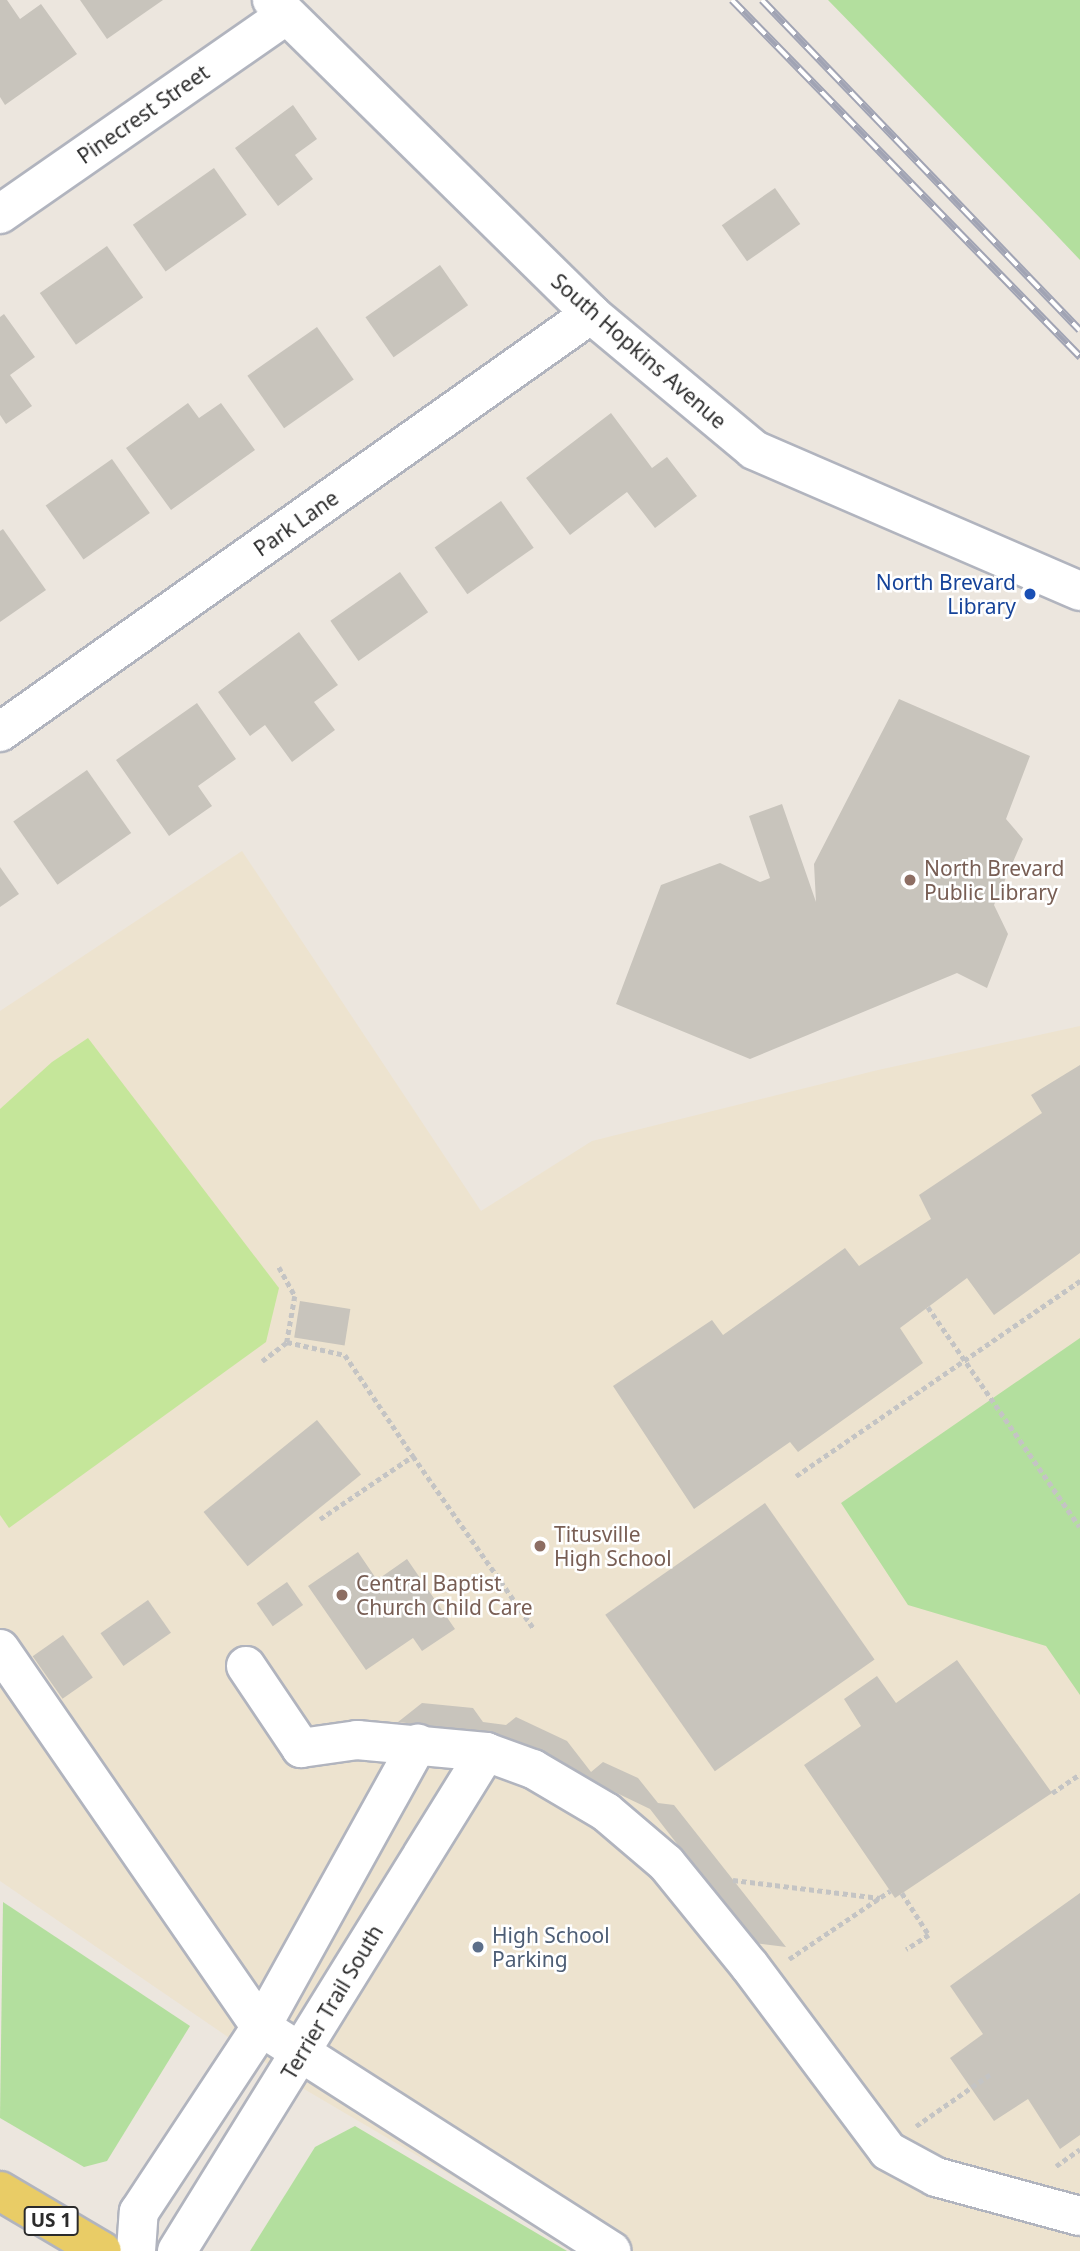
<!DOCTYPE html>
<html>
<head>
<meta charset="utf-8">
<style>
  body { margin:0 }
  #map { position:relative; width:1080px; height:2251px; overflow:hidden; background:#ece6de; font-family:"Noto Sans",sans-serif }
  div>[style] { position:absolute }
  .education>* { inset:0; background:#ede3cf }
  .green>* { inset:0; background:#b3df9e }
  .pitch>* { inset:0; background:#c5e69a }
  .building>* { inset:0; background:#c8c4bc; transform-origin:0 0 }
  .path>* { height:4.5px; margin-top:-2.25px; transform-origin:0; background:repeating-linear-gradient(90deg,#c4c4c4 0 5px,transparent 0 8.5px) }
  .roads { filter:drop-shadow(2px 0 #b1b4be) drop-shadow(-2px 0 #b1b4be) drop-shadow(0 2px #b1b4be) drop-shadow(0 -2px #b1b4be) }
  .minor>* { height:38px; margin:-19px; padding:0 19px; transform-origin:19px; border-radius:19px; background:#fff }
  .major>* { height:38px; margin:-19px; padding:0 19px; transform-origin:19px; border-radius:19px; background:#e9cc66 }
  .rail>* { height:8px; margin-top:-4px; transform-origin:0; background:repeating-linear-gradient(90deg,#fff 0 16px,#a1a4b4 0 32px); box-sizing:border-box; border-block:2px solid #a1a4b4 }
  .dots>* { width:19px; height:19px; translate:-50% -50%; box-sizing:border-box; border:4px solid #fff; border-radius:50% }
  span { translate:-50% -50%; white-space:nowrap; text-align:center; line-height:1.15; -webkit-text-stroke:5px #fff; paint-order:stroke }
  .shield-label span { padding:2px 5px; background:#fff; border:2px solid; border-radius:5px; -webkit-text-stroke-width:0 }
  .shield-label { font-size:19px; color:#2b2b2b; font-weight:700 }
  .street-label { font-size:21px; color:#2b2b2b }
  .transit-label { font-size:21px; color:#164399 }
  .right { translate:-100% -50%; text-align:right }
  .education-label { font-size:21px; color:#785e54 }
  .left { translate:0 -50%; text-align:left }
  .service-label { font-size:21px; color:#4e5e75 }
</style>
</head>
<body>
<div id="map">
  <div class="education">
    <div style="clip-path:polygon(242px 851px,481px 1211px,592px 1141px,878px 1070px,1080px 1026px,1080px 2251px,580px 2251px,304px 2089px,0 1881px,0 1011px)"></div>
  </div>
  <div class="green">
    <div style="clip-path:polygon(828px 0,1080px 0,1080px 260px,1043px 221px)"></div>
    <div style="clip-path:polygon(1080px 1338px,1080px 1695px,1046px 1646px,908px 1605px,841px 1503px)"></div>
    <div style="clip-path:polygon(3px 1902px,190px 2026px,107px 2161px,84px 2167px,0 2118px)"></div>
    <div style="clip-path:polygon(355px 2126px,567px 2251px,250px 2251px,315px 2147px)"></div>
  </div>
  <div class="pitch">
    <div style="clip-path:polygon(88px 1038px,279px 1288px,266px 1342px,9px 1528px,0 1515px,0 1109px,52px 1062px)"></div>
  </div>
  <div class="building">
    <div style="clip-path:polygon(0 0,7px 0,20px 19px,41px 4px,77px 54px,5px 105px,0 97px)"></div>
    <div style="clip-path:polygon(80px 0,163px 0,107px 39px)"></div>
    <div style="clip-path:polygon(293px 105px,317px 139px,295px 155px,313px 179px,278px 206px,235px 148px)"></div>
    <div style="left:214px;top:168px;width:57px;height:99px;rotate:55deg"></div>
    <div style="left:775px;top:188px;width:44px;height:65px;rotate:55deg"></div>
    <div style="left:107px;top:246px;width:63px;height:82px;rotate:55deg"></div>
    <div style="left:440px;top:265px;width:49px;height:91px;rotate:55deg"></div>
    <div style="clip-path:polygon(4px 314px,35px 357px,10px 375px,32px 406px,6px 424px,0 415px,0 317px)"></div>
    <div style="left:317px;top:327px;width:64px;height:85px;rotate:55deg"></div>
    <div style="clip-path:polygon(188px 403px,199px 418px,221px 403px,255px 450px,171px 510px,126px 448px)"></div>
    <div style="clip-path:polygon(611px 413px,652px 468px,667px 457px,697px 496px,655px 528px,627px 492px,570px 535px,526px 478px)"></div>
    <div style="left:112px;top:459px;width:66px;height:81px;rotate:55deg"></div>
    <div style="left:501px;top:501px;width:57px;height:81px;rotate:55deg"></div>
    <div style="clip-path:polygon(3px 529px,46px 590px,0 622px,0 531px)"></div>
    <div style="left:400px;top:572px;width:49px;height:85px;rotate:55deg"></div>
    <div style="clip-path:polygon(299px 632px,338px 685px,314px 702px,335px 730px,292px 762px,265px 725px,250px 736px,218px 692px)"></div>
    <div style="clip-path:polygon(899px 699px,1030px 756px,1006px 819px,1023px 839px,994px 905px,1008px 934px,987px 988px,957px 973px,750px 1059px,616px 1004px,661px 885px,720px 863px,760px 882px,770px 878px,749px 816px,782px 804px,816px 902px,814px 864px)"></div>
    <div style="clip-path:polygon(197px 703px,236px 759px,198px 786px,212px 806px,169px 836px,116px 760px)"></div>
    <div style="left:87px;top:770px;width:77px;height:90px;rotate:55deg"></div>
    <div style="clip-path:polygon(0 867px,19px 894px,0 907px)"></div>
    <div style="clip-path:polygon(1080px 1065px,1080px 1253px,994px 1315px,967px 1278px,900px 1328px,923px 1363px,798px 1452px,790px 1442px,694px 1509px,613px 1386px,712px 1320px,723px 1335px,845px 1248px,859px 1266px,931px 1219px,919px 1195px,1042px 1113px,1031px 1095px)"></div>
    <div style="left:300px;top:1301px;width:51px;height:37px;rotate:9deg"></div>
    <div style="left:317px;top:1420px;width:70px;height:146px;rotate:51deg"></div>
    <div style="left:765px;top:1503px;width:191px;height:195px;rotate:55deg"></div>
    <div style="clip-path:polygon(358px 1552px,377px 1580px,407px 1559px,455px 1629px,422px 1651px,413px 1638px,366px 1670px,308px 1586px)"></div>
    <div style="left:287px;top:1582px;width:28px;height:37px;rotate:55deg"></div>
    <div style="left:148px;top:1600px;width:40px;height:58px;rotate:55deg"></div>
    <div style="left:63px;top:1635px;width:52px;height:37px;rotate:55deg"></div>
    <div style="clip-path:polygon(957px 1660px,1052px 1793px,895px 1898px,804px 1765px,861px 1726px,844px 1699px,877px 1676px,896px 1703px)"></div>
    <div style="clip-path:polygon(422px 1703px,473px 1708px,483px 1722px,506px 1725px,516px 1717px,567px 1741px,591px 1772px,603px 1762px,638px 1778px,658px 1803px,674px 1805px,786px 1947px,754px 1943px,650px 1809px,492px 1733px,398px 1722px)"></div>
    <div style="clip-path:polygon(1080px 1893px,1080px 2135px,1060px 2149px,1028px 2099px,994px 2121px,950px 2058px,983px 2034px,950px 1986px)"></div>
  </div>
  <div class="path">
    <div style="left:279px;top:1267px;width:33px;rotate:61deg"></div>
    <div style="left:295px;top:1296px;width:47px;rotate:99.9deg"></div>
    <div style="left:928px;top:1307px;width:267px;rotate:55.4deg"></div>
    <div style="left:262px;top:1361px;width:31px;rotate:-37deg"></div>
    <div style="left:287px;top:1342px;width:59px;rotate:12.6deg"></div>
    <div style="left:345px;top:1355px;width:122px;rotate:56deg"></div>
    <div style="left:796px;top:1476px;width:345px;rotate:-34.5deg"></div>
    <div style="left:320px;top:1519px;width:112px;rotate:-34.1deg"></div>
    <div style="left:413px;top:1456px;width:211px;rotate:55deg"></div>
    <div style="left:1052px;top:1793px;width:34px;rotate:-34deg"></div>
    <div style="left:733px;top:1880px;width:148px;rotate:7deg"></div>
    <div style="left:902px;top:1893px;width:50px;rotate:57.3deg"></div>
    <div style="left:929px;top:1935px;width:27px;rotate:147deg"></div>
    <div style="left:789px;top:1959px;width:122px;rotate:-34deg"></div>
    <div style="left:916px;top:2126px;width:93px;rotate:-34.9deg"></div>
    <div style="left:1056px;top:2166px;width:29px;rotate:-35deg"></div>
  </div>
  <div class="roads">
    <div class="minor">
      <div style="left:272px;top:0;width:448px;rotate:44.5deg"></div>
      <div style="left:591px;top:314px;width:212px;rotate:39.8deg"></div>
      <div style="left:754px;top:450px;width:355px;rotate:23.4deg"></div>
      <div style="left:0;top:214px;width:348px;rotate:-34.8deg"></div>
      <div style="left:0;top:732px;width:724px;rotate:-35.27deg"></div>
      <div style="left:0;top:1649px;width:459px;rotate:55.4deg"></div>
      <div style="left:261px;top:2027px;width:416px;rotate:32.6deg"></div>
      <div style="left:246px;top:1666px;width:99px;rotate:56.1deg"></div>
      <div style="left:301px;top:1748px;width:57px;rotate:-8.1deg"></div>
      <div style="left:357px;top:1740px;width:130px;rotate:5.3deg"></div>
      <div style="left:486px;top:1752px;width:50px;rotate:19.9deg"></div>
      <div style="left:533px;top:1769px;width:85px;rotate:30.5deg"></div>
      <div style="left:606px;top:1812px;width:79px;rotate:40.4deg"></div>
      <div style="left:666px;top:1863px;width:132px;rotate:50.9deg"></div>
      <div style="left:749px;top:1965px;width:232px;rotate:53.2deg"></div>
      <div style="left:888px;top:2151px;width:55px;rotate:28.4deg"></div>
      <div style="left:936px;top:2177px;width:149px;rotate:15.2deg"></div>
      <div style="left:136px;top:2251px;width:39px;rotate:-86deg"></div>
      <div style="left:139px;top:2212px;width:222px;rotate:-56.6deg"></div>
      <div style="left:261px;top:2027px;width:324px;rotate:-61deg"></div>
      <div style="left:177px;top:2251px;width:587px;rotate:-58.23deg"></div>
    </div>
    <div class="major">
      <div style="left:0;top:2191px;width:118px;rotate:30.5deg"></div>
    </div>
  </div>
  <div class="rail">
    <div style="left:732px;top:0;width:499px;rotate:45.7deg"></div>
    <div style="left:762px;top:0;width:458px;rotate:46.1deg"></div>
  </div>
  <div class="dots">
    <div style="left:1030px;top:594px;background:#1a4fb4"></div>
    <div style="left:910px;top:880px;background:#8d6e63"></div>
    <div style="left:540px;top:1546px;background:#8d6e63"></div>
    <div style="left:342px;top:1595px;background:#8d6e63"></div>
    <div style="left:478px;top:1947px;background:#5c6f8a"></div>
  </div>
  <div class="shield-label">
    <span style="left:51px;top:2221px">US 1</span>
  </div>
  <div class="street-label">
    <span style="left:143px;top:114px;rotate:-35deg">Pinecrest Street</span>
    <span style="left:639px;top:351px;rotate:41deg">South Hopkins Avenue</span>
    <span style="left:296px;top:523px;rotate:-35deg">Park Lane</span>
    <span style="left:332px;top:2002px;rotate:-59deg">Terrier Trail South</span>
  </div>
  <div class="transit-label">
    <span class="right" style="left:1016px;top:594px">North Brevard<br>Library</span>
  </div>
  <div class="education-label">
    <span class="left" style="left:924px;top:880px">North Brevard<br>Public Library</span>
    <span class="left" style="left:554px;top:1546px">Titusville<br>High School</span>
    <span class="left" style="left:356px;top:1595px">Central Baptist<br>Church Child Care</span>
  </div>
  <div class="service-label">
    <span class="left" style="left:492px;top:1947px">High School<br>Parking</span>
  </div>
</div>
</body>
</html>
